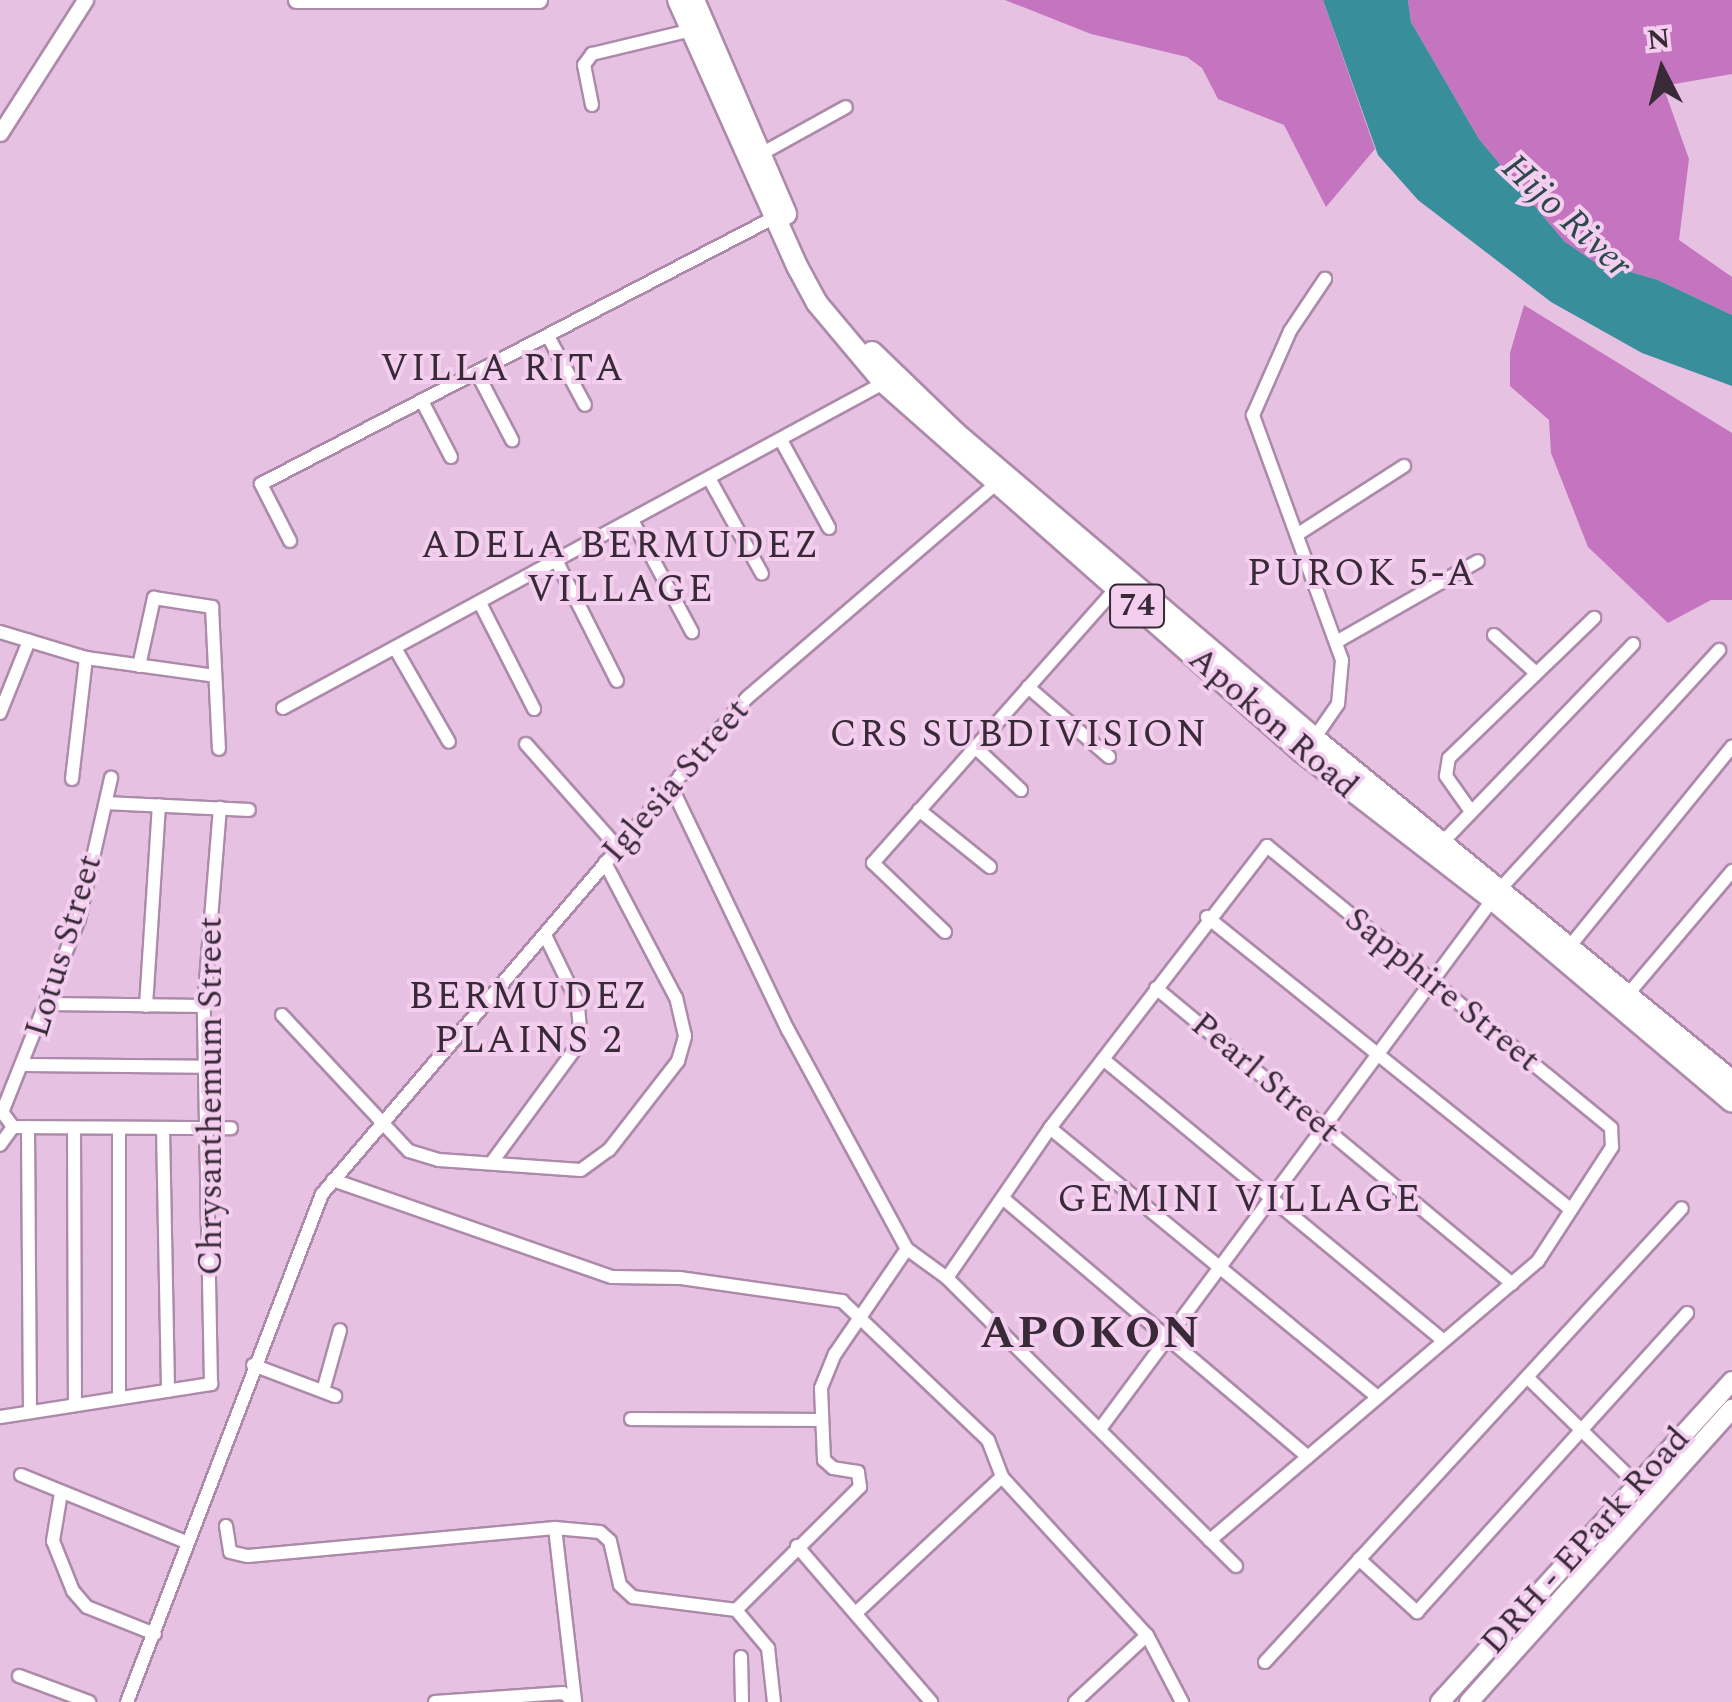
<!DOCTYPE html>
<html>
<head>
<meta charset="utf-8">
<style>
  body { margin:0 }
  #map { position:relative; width:1732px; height:1702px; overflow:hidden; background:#e6c1e2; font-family:Spectral,serif }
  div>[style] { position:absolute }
  .forest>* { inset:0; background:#c575bf }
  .water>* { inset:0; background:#388e9b }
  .roads { filter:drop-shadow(2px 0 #ad8aa9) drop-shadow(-2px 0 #ad8aa9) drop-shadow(0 2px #ad8aa9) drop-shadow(0 -2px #ad8aa9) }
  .minor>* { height:12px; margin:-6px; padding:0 6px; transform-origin:6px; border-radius:6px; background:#fff }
  .tertiary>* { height:15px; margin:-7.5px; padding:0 7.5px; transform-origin:7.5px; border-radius:7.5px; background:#fff }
  .secondary>* { height:18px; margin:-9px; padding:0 9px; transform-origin:9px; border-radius:9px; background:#fff }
  .trunk>* { height:20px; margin:-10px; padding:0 10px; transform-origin:10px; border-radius:10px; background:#fff }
  span { translate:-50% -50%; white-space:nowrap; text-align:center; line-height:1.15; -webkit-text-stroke:8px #f3ceef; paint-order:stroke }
  .shield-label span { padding:2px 8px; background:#f3ceef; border:2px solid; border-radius:8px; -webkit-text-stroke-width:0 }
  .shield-label { font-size:32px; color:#382a37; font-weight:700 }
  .street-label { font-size:35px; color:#382a37 }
  .water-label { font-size:38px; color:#2d484d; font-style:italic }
  .neighbourhood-label { font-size:38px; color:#382a37; letter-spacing:2.5px }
  .district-label { font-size:45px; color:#382a37; font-weight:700; letter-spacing:2.5px }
  .north { position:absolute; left:1612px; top:20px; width:100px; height:100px; -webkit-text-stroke:8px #f3ceef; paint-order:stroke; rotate:354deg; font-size:28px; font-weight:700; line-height:40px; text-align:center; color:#382a37 }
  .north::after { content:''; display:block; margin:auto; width:35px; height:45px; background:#382a37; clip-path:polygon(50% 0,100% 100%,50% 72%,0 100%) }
</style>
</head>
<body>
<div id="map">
  <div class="forest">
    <div style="clip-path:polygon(1005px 0,1323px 0,1375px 149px,1326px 207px,1284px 125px,1218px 99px,1202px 68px,1187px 57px,1091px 34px)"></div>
    <div style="clip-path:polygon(1408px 0,1732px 0,1732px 74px,1663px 86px,1689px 159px,1679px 240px,1732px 277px,1732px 315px,1658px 280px,1593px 261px,1564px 241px,1479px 139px,1411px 22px)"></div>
    <div style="clip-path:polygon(1524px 305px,1732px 433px,1732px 600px,1711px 600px,1668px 623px,1588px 547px,1551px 453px,1549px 420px,1510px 386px,1510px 353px)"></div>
  </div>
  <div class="water">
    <div style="clip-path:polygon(1323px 0,1408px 0,1411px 22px,1479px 139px,1564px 241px,1593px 261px,1658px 280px,1732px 315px,1732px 386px,1642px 353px,1551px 302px,1418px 200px,1378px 155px)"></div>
  </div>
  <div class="roads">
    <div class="minor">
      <div style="left:592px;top:105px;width:41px;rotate:-101.3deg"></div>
      <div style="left:584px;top:65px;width:14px;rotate:-54deg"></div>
      <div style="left:592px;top:54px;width:107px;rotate:-13.5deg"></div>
      <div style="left:759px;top:155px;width:99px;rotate:-28.9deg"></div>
      <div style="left:548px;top:336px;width:78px;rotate:61.8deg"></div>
      <div style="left:477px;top:373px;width:76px;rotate:62.4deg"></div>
      <div style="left:422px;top:401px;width:63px;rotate:62.6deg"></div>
      <div style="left:782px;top:442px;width:98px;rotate:61.3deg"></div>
      <div style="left:710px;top:480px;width:107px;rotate:61deg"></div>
      <div style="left:633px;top:522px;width:125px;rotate:61.8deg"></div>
      <div style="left:1298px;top:534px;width:126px;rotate:-32.7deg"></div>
      <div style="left:290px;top:541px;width:64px;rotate:-117deg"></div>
      <div style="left:261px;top:484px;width:584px;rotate:-27.44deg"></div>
      <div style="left:557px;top:562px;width:133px;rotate:63.2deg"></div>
      <div style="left:480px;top:603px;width:119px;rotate:63deg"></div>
      <div style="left:0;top:632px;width:90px;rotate:16.8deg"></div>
      <div style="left:86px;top:658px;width:130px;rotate:7.9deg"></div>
      <div style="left:1494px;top:635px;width:57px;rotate:42.1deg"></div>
      <div style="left:1338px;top:641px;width:161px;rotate:-29.7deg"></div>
      <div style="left:395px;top:648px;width:108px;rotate:60.1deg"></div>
      <div style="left:139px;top:666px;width:70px;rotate:-77.6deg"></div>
      <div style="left:154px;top:598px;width:59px;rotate:8.8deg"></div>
      <div style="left:212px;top:607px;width:142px;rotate:87.2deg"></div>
      <div style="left:1028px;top:687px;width:107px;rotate:40.8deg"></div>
      <div style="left:283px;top:708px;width:687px;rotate:-28.43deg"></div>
      <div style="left:0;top:713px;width:78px;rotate:-68.1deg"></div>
      <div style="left:1311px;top:743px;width:47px;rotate:-55.3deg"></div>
      <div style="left:1338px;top:704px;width:44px;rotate:-84.8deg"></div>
      <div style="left:1342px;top:660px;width:261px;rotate:-110deg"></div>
      <div style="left:1253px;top:415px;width:92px;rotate:-66.2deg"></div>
      <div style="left:1290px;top:331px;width:63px;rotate:-56.1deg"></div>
      <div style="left:526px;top:744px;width:137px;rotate:48.5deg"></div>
      <div style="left:975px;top:747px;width:63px;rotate:43.1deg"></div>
      <div style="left:72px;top:779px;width:122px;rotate:-83.4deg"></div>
      <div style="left:671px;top:786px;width:271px;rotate:64.4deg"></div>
      <div style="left:788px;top:1030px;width:249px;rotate:61.5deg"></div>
      <div style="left:907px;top:1249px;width:49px;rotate:35.9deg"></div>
      <div style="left:947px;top:1278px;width:408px;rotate:44.9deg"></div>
      <div style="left:106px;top:803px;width:143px;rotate:2.8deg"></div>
      <div style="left:919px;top:810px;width:91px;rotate:38.8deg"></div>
      <div style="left:1470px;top:810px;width:42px;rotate:-125.2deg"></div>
      <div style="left:1446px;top:776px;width:18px;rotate:-81deg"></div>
      <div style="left:1449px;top:758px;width:202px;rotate:-44deg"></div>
      <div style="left:1437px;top:848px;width:283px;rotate:-46.1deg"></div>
      <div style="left:1207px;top:917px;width:466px;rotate:38.8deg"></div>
      <div style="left:945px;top:932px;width:100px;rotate:-136.2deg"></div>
      <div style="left:873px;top:863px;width:371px;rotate:-48.5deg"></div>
      <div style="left:1570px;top:946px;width:257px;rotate:-50.9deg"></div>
      <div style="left:1156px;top:988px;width:463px;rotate:39.7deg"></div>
      <div style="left:1629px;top:993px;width:160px;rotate:-49.8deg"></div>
      <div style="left:49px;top:1004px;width:155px;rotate:0.7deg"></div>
      <div style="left:146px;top:1006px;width:201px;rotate:-86.3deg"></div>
      <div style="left:282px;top:1015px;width:186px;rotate:47deg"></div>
      <div style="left:409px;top:1151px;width:31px;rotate:17deg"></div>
      <div style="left:439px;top:1160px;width:142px;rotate:4deg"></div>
      <div style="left:581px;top:1170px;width:34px;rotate:-36deg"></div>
      <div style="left:609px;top:1150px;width:113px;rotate:-52.2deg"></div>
      <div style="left:678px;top:1061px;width:26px;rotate:-74deg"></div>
      <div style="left:685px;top:1036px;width:39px;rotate:-103deg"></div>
      <div style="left:676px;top:998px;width:153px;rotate:-117.7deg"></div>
      <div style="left:1103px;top:1059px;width:441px;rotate:39.6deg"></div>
      <div style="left:26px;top:1065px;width:178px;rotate:0.6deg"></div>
      <div style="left:0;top:1109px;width:22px;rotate:54deg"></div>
      <div style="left:13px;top:1127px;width:22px;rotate:126deg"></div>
      <div style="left:3px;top:1110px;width:206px;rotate:-68.3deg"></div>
      <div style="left:79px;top:919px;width:145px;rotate:-77.2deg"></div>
      <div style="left:13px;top:1127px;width:218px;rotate:0.3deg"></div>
      <div style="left:28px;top:1127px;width:285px;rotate:89.6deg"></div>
      <div style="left:74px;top:1128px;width:277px;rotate:89.8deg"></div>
      <div style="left:119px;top:1128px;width:270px;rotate:90deg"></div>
      <div style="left:163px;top:1128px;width:263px;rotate:88.9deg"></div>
      <div style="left:1050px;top:1128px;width:423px;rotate:39.4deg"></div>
      <div style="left:492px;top:1162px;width:150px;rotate:-53.7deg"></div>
      <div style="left:581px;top:1041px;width:38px;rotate:-95deg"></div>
      <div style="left:578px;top:1003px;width:76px;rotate:-115.9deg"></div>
      <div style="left:333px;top:1180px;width:295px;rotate:19.2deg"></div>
      <div style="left:612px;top:1277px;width:68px;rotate:0.8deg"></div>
      <div style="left:680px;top:1278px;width:164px;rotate:8.1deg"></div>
      <div style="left:842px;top:1301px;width:202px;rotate:43.6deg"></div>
      <div style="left:988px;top:1440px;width:40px;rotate:69deg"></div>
      <div style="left:1002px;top:1477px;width:214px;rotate:47.5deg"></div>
      <div style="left:1147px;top:1635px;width:76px;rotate:62.4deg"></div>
      <div style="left:1005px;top:1200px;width:397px;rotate:40.3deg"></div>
      <div style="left:947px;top:1278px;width:182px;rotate:-55.5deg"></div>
      <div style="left:1050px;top:1128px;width:356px;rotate:-52.4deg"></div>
      <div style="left:1267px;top:846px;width:445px;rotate:39.3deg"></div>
      <div style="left:1611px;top:1128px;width:19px;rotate:87deg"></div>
      <div style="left:1612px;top:1147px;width:136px;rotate:123deg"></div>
      <div style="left:1538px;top:1261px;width:431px;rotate:139.6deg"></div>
      <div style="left:253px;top:1365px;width:88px;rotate:20.7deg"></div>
      <div style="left:1527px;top:1377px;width:173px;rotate:44.3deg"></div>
      <div style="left:323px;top:1391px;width:63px;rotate:-74.4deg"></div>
      <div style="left:0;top:1417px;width:214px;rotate:-8.9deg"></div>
      <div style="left:211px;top:1384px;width:378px;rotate:-91.1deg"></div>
      <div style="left:204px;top:1006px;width:199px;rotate:-85.4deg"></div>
      <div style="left:631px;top:1419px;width:190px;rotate:0.3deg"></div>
      <div style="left:1100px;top:1429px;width:673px;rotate:-53.45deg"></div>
      <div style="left:1501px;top:888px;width:323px;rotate:-47.5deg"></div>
      <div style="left:21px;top:1475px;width:178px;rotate:22.1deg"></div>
      <div style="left:61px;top:1493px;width:49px;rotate:99.5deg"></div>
      <div style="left:53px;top:1541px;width:54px;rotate:68.2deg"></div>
      <div style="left:73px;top:1591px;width:21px;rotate:49deg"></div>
      <div style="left:87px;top:1607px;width:73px;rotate:21.7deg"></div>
      <div style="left:226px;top:1526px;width:26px;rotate:81deg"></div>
      <div style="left:230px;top:1552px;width:18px;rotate:13deg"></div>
      <div style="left:248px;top:1556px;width:308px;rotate:-5.2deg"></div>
      <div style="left:555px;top:1528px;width:45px;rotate:5.1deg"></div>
      <div style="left:600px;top:1532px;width:13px;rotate:42deg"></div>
      <div style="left:610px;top:1541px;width:45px;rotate:77.2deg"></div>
      <div style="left:620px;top:1585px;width:18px;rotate:43deg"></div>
      <div style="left:633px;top:1597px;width:104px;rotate:7.2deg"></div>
      <div style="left:736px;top:1610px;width:175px;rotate:-44.8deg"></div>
      <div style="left:860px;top:1487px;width:15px;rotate:-98deg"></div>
      <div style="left:858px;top:1472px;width:25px;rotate:-171deg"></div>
      <div style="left:833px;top:1468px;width:12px;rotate:-138deg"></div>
      <div style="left:824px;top:1460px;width:72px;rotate:-92.4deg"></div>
      <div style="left:821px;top:1388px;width:37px;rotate:-68deg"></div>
      <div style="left:835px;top:1354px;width:127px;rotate:-55.6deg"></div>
      <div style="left:555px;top:1528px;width:175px;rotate:83.4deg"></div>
      <div style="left:797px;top:1546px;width:206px;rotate:49.3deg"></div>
      <div style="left:1359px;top:1559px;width:79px;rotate:42.4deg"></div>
      <div style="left:1417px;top:1612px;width:403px;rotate:-47.9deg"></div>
      <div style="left:736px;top:1610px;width:50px;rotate:49.9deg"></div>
      <div style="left:768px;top:1648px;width:54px;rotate:83.7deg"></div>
      <div style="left:857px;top:1612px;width:198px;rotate:-43deg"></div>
      <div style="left:741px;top:1657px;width:45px;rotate:88.7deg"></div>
      <div style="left:1265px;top:1662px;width:616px;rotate:-47.43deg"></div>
      <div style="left:19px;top:1676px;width:75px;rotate:20.4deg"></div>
      <div style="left:127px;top:1702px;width:544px;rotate:-69deg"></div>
      <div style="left:322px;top:1194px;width:655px;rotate:-49.4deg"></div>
      <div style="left:748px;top:697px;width:333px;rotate:-40.7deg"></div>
      <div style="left:435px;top:1702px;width:128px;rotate:-4deg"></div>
      <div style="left:563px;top:1693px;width:15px;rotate:37deg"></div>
      <div style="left:1075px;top:1702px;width:98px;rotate:-42.9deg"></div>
    </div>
    <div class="tertiary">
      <div style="left:296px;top:0;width:243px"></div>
      <div style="left:0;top:133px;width:158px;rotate:-57.4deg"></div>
    </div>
    <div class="secondary">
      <div style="left:1440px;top:1702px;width:434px;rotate:-47.7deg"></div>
      <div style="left:1469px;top:1702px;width:394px;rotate:-48.1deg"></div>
    </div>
    <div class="trunk">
      <div style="left:678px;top:0;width:291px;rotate:65.9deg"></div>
      <div style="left:797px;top:266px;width:42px;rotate:61.6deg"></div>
      <div style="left:817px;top:303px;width:104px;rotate:50.1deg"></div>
      <div style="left:884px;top:383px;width:558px;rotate:41.44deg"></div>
      <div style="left:1302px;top:752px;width:240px;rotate:37.7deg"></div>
      <div style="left:1492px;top:899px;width:314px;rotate:40.2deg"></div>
      <div style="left:694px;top:0;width:233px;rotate:66.7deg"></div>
      <div style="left:872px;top:352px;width:117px;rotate:44deg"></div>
      <div style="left:956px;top:433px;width:472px;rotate:40.4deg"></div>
      <div style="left:1315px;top:739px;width:539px;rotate:39.36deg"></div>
    </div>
  </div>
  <div class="shield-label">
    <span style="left:1137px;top:606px">74</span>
  </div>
  <div class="street-label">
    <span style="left:1273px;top:723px;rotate:41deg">Apokon Road</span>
    <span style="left:676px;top:781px;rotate:-49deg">Iglesia Street</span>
    <span style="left:64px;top:946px;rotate:-73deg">Lotus Street</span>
    <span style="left:1442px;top:990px;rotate:39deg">Sapphire Street</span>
    <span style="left:1265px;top:1078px;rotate:40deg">Pearl Street</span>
    <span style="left:211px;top:1096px;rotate:-90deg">Chrysanthemum Street</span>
    <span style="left:1586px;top:1541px;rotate:-48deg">DRH - EPark Road</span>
  </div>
  <div class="water-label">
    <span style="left:1566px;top:217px;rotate:43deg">Hijo River</span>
  </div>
  <div class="neighbourhood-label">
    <span style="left:503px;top:370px">VILLA RITA</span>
    <span style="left:621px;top:569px">ADELA BERMUDEZ<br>VILLAGE</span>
    <span style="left:1362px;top:575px">PUROK 5-A</span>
    <span style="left:1019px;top:736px">CRS SUBDIVISION</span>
    <span style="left:529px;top:1020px">BERMUDEZ<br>PLAINS 2</span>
    <span style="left:1240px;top:1201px">GEMINI VILLAGE</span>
  </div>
  <div class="district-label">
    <span style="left:1091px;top:1334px">APOKON</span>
  </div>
  <div class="north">N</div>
</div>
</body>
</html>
